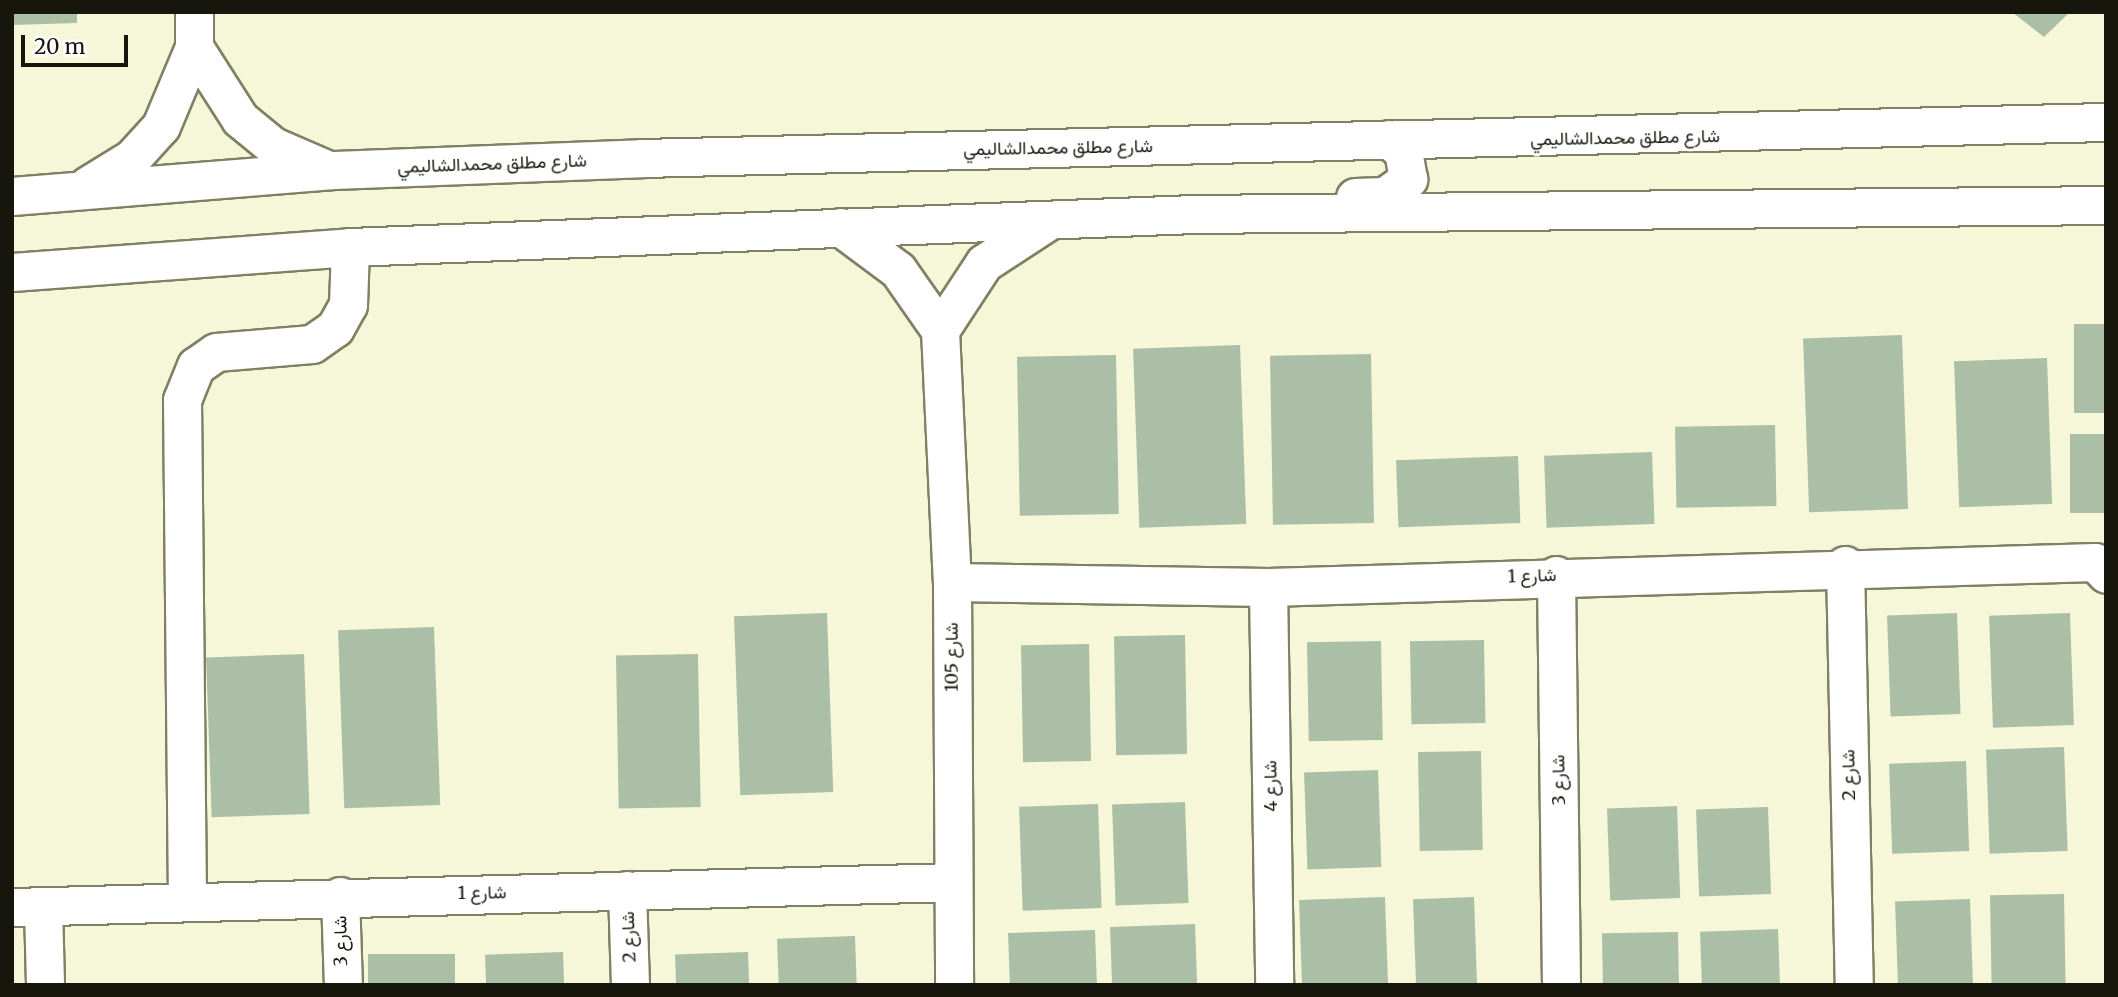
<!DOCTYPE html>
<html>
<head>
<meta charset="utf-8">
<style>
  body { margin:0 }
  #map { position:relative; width:2118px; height:997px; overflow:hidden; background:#f6f7d8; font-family:Merriweather,Vazirmatn,serif }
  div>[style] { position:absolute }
  .building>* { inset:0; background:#abbfa7; transform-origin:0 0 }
  .roads { filter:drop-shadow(2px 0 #7f8064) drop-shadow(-2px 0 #7f8064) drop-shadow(0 2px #7f8064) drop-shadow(0 -2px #7f8064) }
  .minor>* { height:37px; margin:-18.5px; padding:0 18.5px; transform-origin:18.5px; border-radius:18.5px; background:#fff }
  span { translate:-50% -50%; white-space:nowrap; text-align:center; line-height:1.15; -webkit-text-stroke:5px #fff; paint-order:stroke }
  .street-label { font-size:18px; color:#16160c }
  .frame { position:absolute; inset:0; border:14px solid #16160c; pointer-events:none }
  .scale { position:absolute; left:21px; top:35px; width:107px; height:32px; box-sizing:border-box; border:4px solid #16160c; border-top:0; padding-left:9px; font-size:21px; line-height:24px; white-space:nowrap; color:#16160c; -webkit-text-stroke:5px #fff; paint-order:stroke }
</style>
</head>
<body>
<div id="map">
  <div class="building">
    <div style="clip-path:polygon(12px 12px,77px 12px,77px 23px,12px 25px)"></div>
    <div style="clip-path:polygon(2012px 12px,2070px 12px,2044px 37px)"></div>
    <div style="left:2106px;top:324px;width:89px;height:32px;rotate:90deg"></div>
    <div style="left:1902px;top:335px;width:174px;height:99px;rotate:88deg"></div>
    <div style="left:1240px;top:345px;width:179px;height:107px;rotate:88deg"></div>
    <div style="left:1371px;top:354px;width:169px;height:101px;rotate:89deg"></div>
    <div style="left:1116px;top:355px;width:159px;height:99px;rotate:89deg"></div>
    <div style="left:2047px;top:358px;width:146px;height:93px;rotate:88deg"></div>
    <div style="left:1775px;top:425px;width:81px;height:100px;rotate:89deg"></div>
    <div style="left:2106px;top:434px;width:79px;height:36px;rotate:90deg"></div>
    <div style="left:1652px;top:452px;width:72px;height:108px;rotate:88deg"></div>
    <div style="left:1518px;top:456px;width:67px;height:122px;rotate:88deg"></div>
    <div style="left:827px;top:613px;width:179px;height:93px;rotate:88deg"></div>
    <div style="left:1957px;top:613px;width:101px;height:70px;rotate:88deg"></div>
    <div style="left:2070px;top:613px;width:112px;height:81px;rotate:88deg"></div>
    <div style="left:434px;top:627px;width:178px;height:96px;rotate:88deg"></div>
    <div style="left:1185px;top:635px;width:119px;height:71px;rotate:89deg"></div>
    <div style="left:1484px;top:640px;width:83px;height:74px;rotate:89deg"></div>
    <div style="left:1381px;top:641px;width:99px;height:74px;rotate:89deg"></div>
    <div style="left:1089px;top:644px;width:117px;height:68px;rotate:89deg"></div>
    <div style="left:304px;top:654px;width:160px;height:98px;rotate:88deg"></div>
    <div style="left:698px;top:654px;width:153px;height:82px;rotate:89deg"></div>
    <div style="left:2064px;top:747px;width:104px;height:78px;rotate:88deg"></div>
    <div style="left:1481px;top:751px;width:99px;height:63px;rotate:89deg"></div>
    <div style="left:1966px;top:761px;width:90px;height:77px;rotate:88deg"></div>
    <div style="left:1378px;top:770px;width:97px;height:74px;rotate:88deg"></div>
    <div style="left:1185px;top:802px;width:101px;height:73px;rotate:88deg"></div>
    <div style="left:1098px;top:804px;width:104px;height:79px;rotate:88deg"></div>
    <div style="left:1677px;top:806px;width:92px;height:70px;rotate:88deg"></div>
    <div style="left:1768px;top:807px;width:87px;height:72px;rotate:88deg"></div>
    <div style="left:2064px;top:894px;width:91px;height:74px;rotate:89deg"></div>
    <div style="left:1385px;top:897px;width:88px;height:86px;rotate:88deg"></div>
    <div style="left:1474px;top:897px;width:88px;height:61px;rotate:88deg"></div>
    <div style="left:1970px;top:899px;width:86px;height:75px;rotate:88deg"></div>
    <div style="left:1195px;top:924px;width:61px;height:85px;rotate:88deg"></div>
    <div style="left:1778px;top:929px;width:56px;height:78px;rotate:88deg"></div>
    <div style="left:1095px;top:930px;width:55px;height:87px;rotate:88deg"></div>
    <div style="left:1678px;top:932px;width:53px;height:76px;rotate:89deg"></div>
    <div style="left:855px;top:936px;width:49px;height:78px;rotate:88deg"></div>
    <div style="left:563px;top:952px;width:33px;height:78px;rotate:88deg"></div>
    <div style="left:748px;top:952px;width:33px;height:73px;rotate:88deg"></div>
    <div style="left:455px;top:954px;width:31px;height:87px;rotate:90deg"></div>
  </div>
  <div class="roads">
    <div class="minor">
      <div style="left:194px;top:47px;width:85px;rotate:57.4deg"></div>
      <div style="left:240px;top:119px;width:43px;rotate:39.3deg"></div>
      <div style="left:273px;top:146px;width:56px;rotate:23.3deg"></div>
      <div style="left:88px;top:185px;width:52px;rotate:-31.5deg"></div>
      <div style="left:132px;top:158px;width:43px;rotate:-47.8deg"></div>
      <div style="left:161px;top:126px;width:86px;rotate:-67.3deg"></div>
      <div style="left:194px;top:47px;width:35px;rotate:-90deg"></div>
      <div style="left:12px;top:196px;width:322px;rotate:-4.6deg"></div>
      <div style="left:333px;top:170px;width:309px;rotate:-2.2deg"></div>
      <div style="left:642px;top:158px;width:1464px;rotate:-1.41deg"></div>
      <div style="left:1355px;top:197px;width:30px;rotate:-2deg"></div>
      <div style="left:1385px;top:196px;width:29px;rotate:-36deg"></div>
      <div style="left:1408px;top:179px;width:28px;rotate:-100deg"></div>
      <div style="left:1403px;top:151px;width:19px;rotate:-141deg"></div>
      <div style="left:840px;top:227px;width:72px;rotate:36.6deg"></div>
      <div style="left:898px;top:270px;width:73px;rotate:55deg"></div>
      <div style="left:940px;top:330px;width:252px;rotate:87.3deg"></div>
      <div style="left:952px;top:582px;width:403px;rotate:89.7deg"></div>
      <div style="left:12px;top:272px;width:339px;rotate:-4.2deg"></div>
      <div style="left:350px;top:247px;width:843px;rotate:-2.24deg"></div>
      <div style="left:1192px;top:214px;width:914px;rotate:-0.56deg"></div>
      <div style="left:940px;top:330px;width:80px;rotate:-56.7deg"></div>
      <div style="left:984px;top:263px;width:75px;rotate:-33.1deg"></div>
      <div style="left:1845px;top:565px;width:420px;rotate:88.8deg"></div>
      <div style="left:1556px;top:575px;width:410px;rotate:89.3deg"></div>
      <div style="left:952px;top:582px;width:316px;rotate:0.9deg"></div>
      <div style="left:1268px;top:587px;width:827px;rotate:-1.73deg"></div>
      <div style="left:2095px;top:562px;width:16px;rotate:47deg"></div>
      <div style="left:1268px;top:587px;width:398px;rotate:89.1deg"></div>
      <div style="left:627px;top:890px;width:95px;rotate:88.2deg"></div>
      <div style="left:340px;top:896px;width:89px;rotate:88.1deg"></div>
      <div style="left:187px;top:902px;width:502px;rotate:-90.57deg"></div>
      <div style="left:182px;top:400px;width:37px;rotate:-68deg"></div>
      <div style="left:196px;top:366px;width:24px;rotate:-35deg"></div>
      <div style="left:216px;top:352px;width:96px;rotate:-4.8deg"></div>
      <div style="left:312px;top:344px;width:28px;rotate:-35deg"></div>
      <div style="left:335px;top:328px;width:26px;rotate:-61deg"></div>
      <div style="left:348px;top:305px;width:58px;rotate:-88deg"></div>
      <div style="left:12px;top:907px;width:940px;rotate:-1.52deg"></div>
      <div style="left:43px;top:907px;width:78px;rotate:88.5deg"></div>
    </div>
  </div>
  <div class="street-label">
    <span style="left:1625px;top:138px;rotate:-1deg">شارع مطلق محمدالشاليمي</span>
    <span style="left:1058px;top:148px;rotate:-1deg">شارع مطلق محمدالشاليمي</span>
    <span style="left:492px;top:164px;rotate:-2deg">شارع مطلق محمدالشاليمي</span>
    <span style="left:1532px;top:576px;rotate:-2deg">شارع 1</span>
    <span style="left:952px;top:657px;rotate:-90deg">شارع 105</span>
    <span style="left:1849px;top:775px;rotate:-91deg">شارع 2</span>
    <span style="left:1559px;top:780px;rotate:-91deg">شارع 3</span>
    <span style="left:1271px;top:786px;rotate:-91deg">شارع 4</span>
    <span style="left:482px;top:893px;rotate:-1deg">شارع 1</span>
    <span style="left:629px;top:937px;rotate:-92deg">شارع 2</span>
    <span style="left:341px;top:941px;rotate:-91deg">شارع 3</span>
  </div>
  <div class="frame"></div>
  <div class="scale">20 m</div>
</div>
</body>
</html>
